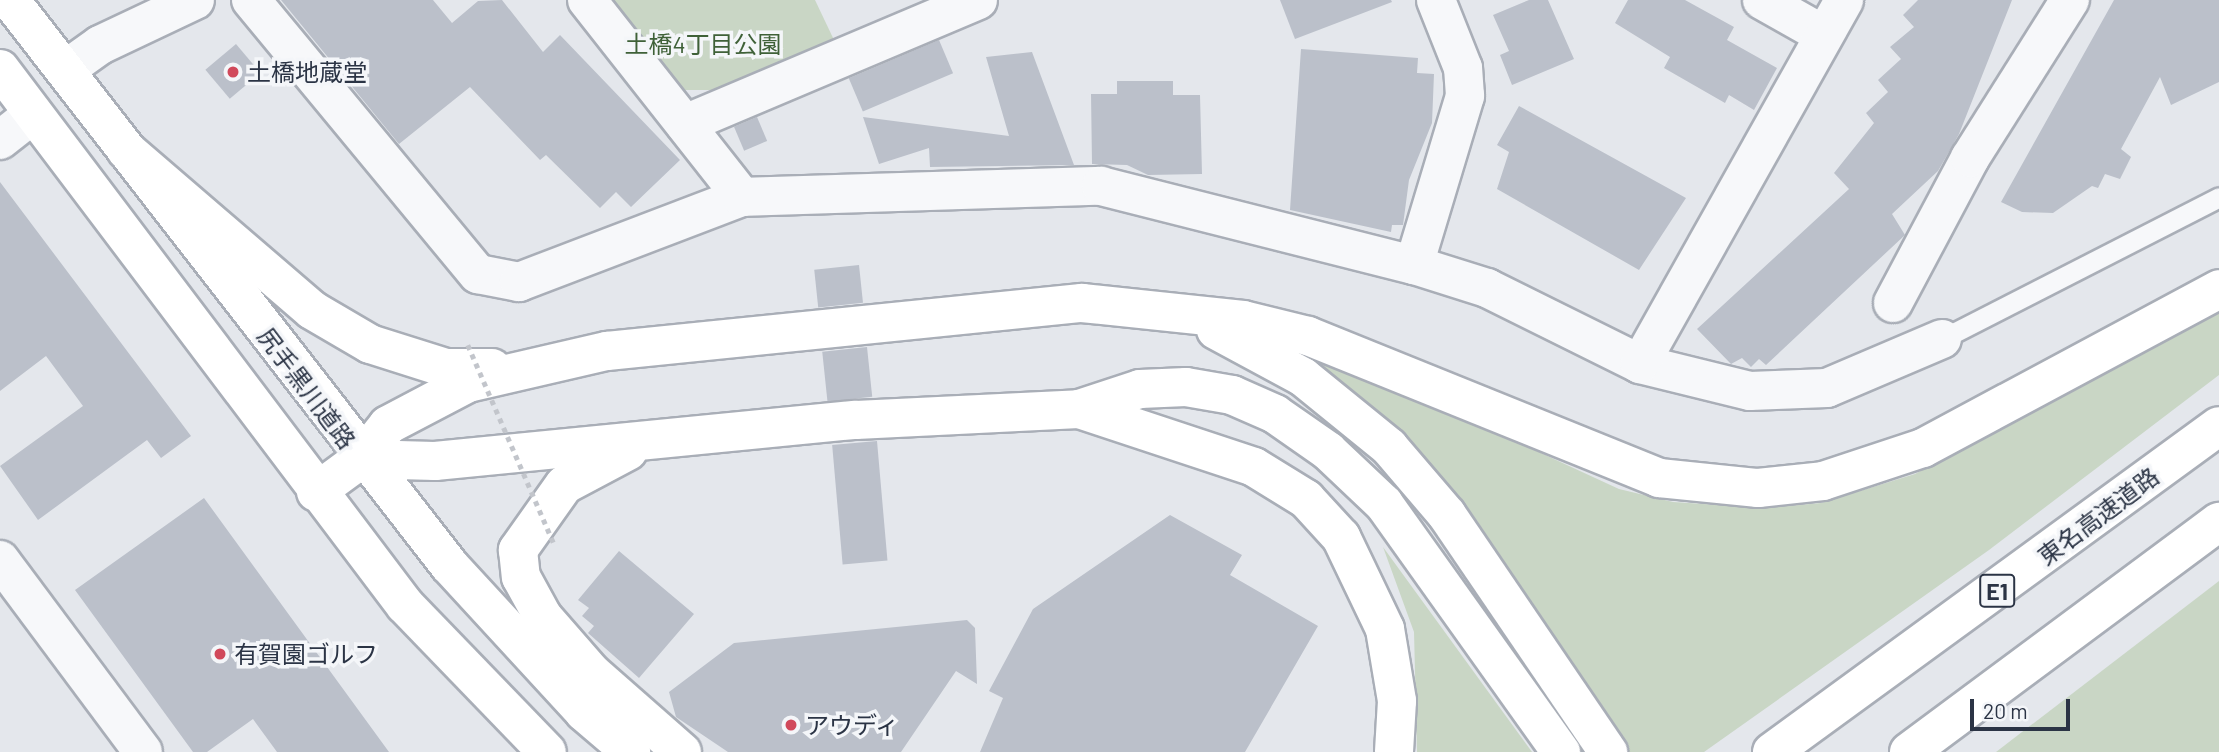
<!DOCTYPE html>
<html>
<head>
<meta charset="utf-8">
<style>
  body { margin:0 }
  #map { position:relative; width:2219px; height:752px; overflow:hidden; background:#e4e7ec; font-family:Barlow,"Noto Sans JP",sans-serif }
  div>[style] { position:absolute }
  .green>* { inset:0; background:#c9d6c5 }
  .building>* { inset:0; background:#bbc0ca; transform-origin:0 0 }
  .roads { filter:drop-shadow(2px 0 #a9aeb7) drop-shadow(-2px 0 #a9aeb7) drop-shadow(0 2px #a9aeb7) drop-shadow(0 -2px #a9aeb7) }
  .service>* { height:19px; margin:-9.5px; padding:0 9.5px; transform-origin:9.5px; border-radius:9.5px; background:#f7f8fa }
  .minor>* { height:38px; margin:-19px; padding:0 19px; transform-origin:19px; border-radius:19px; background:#f7f8fa }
  .primary>* { height:38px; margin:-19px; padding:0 19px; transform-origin:19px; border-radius:19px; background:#fff }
  .motorway>* { height:38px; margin:-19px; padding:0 19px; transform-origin:19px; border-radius:19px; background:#fff }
  .path-bridge>* { height:4.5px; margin-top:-2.25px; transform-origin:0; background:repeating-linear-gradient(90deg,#c2c5cb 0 5px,transparent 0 10px) }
  .dots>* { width:19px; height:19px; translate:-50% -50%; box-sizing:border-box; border:4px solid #f4f6f9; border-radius:50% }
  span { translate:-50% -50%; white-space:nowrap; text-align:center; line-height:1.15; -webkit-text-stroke:7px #f4f6f9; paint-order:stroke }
  .shield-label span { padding:2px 5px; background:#f4f6f9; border:2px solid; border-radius:5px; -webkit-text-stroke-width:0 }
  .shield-label { font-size:23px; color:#2b3445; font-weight:700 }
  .park-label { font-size:24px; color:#3f6138 }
  .poi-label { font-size:24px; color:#2b3445 }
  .left { translate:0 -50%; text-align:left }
  .street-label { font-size:24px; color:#2b3445 }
  .scale { position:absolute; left:1970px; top:699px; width:100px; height:32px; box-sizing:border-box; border:4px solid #2b3445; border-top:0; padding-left:9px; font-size:21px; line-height:24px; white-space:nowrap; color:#2b3445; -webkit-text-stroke:5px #f4f6f9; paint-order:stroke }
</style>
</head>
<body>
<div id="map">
  <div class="green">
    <div style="clip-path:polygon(609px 0,815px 0,834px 40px,714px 90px,684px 90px)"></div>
    <div style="clip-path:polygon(2219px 308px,2219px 375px,1989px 550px,1704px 752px,1623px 752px,1295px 351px,1465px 418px,1619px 489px,1673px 502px,1765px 508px,1821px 503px,1915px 474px)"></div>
    <div style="clip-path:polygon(1383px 547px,1532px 752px,1417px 752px,1414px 632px)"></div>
    <div style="clip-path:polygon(2219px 581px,2219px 752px,1996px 752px)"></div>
  </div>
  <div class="building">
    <div style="clip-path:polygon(281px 0,433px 0,452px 23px,478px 1px,502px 0,543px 52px,560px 35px,680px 160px,631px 207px,616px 192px,600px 208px,546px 155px,540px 160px,470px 87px,399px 144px)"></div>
    <div style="clip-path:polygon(1280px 0,1391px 0,1392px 2px,1295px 39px)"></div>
    <div style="clip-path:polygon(1529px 0,1548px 0,1574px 59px,1512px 85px,1500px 55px,1509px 51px,1493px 15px)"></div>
    <div style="clip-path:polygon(1628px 0,1685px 0,1734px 27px,1727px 40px,1777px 68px,1754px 110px,1729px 95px,1725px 103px,1664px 68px,1670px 57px,1615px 23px)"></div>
    <div style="clip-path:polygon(1918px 0,2012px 0,1959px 134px,1938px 171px,1892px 214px,1905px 235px,1766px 365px,1759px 359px,1751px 367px,1742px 358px,1731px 364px,1697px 329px,1849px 189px,1834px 173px,1874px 123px,1866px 113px,1888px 92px,1878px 80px,1901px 59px,1890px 47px,1914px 27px,1903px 15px)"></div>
    <div style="clip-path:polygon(2114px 0,2219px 0,2219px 82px,2171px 105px,2160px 77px,2121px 149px,2131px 157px,2120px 179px,2105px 174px,2098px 188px,2092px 186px,2053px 213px,2022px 212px,2001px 202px)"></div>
    <div style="left:939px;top:40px;width:36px;height:98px;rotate:67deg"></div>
    <div style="left:236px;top:44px;width:38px;height:40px;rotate:50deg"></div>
    <div style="clip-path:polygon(1301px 49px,1418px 58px,1417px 73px,1434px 74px,1432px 123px,1409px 180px,1403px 225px,1392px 225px,1391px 232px,1290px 210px)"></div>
    <div style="clip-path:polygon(1032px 52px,1074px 165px,930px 167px,929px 148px,879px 164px,863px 117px,1009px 136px,986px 57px)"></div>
    <div style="clip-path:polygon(1117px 81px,1173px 81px,1173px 95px,1200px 95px,1202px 174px,1148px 175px,1127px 165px,1092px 164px,1091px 94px,1117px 94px)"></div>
    <div style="clip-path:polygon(1519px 106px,1686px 198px,1639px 270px,1497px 189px,1509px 152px,1497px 145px)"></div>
    <div style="left:757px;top:117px;width:26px;height:25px;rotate:67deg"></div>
    <div style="clip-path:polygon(0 182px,191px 436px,161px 458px,147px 440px,38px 520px,0 466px,83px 406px,46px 356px,0 391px)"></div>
    <div style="left:859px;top:265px;width:38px;height:45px;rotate:84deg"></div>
    <div style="left:867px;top:347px;width:50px;height:45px;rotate:84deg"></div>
    <div style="left:877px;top:441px;width:120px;height:45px;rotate:85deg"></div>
    <div style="clip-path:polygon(204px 498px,389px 752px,277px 752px,253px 719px,207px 752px,193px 752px,75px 590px)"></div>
    <div style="clip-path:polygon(1170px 515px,1242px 555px,1230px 575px,1318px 626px,1245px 752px,980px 752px,1003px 698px,989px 691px,1033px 609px)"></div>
    <div style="clip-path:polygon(619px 551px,694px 614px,639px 678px,588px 633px,594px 626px,582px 616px,589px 608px,578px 600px)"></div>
    <div style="clip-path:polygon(967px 620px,975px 628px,977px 684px,956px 671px,901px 752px,728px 752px,676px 717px,669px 692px,734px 643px)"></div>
  </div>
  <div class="roads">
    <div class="service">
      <div style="left:1942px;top:339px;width:311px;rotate:-27.1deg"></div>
    </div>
    <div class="minor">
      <div style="left:251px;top:0;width:356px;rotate:50.4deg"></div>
      <div style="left:478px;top:274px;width:42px;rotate:11deg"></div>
      <div style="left:519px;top:282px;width:239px;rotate:-20.9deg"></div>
      <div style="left:742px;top:197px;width:359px;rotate:-1.8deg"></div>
      <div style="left:1101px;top:186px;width:323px;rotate:14.2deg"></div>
      <div style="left:1414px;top:265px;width:77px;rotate:17.5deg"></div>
      <div style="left:1487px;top:288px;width:171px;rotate:26.4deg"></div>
      <div style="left:1640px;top:364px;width:113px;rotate:13.8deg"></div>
      <div style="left:1750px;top:391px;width:77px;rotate:-2.2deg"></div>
      <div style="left:1827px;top:388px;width:125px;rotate:-23.1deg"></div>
      <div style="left:587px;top:0;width:251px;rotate:51.8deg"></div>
      <div style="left:1762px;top:0;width:71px;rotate:29.4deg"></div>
      <div style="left:65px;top:70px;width:43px;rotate:-35.5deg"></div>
      <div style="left:100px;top:45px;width:105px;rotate:-25.3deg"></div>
      <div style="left:685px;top:124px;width:318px;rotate:-22.9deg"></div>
      <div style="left:0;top:140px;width:42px;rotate:-38.2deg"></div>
      <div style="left:1414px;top:265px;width:177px;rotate:-73.2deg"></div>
      <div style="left:1465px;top:96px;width:28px;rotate:-94deg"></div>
      <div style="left:1463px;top:68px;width:73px;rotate:-111.7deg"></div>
      <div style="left:1893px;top:303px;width:164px;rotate:-62deg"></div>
      <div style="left:1970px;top:158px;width:187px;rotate:-57.7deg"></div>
      <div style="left:1640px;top:364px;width:417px;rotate:-60.7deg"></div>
      <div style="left:0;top:560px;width:239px;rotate:53.3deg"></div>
    </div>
    <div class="primary">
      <div style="left:10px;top:0;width:716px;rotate:52.15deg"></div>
      <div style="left:449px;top:565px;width:200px;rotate:47.4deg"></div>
      <div style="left:584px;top:712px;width:62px;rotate:40.4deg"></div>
      <div style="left:0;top:69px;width:672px;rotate:52.93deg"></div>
      <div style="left:405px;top:605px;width:204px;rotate:46deg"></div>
    </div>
    <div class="motorway">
      <div style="left:126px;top:150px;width:245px;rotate:40.7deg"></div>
      <div style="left:312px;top:310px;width:67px;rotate:30.4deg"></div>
      <div style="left:370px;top:344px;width:80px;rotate:17.5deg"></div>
      <div style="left:446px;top:368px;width:46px"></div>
      <div style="left:1216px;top:330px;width:99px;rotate:28.4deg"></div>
      <div style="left:1303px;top:377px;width:111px;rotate:39.1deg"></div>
      <div style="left:1389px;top:447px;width:89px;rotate:49.5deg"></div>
      <div style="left:1447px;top:515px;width:287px;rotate:55.8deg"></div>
      <div style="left:1079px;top:409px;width:184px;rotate:18.3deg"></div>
      <div style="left:1254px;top:467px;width:61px;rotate:31.6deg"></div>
      <div style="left:1306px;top:499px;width:52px;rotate:47.4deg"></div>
      <div style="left:1341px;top:537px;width:102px;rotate:64.4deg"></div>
      <div style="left:1385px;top:629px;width:73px;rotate:80.5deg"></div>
      <div style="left:1397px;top:701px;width:51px;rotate:93.4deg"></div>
      <div style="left:628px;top:451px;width:72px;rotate:152deg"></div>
      <div style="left:564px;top:485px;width:80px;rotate:125.3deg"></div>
      <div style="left:518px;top:550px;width:27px;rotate:84deg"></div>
      <div style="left:521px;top:577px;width:46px;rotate:61.2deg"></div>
      <div style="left:543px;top:617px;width:73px;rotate:48.9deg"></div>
      <div style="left:591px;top:672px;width:121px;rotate:41.3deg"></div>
      <div style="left:361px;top:459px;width:74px;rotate:1.5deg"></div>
      <div style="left:435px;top:461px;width:423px;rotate:-5.6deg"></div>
      <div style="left:856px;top:420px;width:223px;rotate:-2.8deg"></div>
      <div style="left:1079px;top:409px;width:64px;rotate:-18.2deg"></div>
      <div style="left:1140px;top:389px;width:46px;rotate:-2.5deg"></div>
      <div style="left:1186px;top:387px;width:47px;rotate:9.9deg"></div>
      <div style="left:1232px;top:395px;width:47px;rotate:23.8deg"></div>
      <div style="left:1275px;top:414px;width:65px;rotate:34.9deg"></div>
      <div style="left:1328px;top:451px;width:77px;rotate:43.4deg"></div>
      <div style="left:1384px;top:504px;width:305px;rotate:54.5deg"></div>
      <div style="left:316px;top:492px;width:56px;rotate:-36.3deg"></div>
      <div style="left:361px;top:459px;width:43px;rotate:-51.5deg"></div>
      <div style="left:388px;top:425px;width:90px;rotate:-27.7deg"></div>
      <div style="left:468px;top:383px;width:143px;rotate:-13deg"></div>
      <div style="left:607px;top:351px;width:477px;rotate:-5.8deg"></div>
      <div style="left:1082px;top:303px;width:162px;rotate:6deg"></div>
      <div style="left:1243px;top:320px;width:67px;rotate:13.8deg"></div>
      <div style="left:1308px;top:336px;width:379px;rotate:22deg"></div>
      <div style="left:1659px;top:478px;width:100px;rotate:5.8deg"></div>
      <div style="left:1758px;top:488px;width:65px;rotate:-6.1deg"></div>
      <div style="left:1823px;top:481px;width:105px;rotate:-18.3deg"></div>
      <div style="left:1923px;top:448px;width:336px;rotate:-28.2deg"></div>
      <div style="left:1772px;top:752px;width:553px;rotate:-36.1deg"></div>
      <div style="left:1909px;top:752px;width:386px;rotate:-36.6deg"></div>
    </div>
  </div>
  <div class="path-bridge">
    <div style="left:468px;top:345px;width:219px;rotate:66.6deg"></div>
  </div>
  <div class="dots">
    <div style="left:233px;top:72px;background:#d1495b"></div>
    <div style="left:220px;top:654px;background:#d1495b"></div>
    <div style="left:791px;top:725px;background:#d1495b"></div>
  </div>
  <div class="shield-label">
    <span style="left:1997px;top:591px">E1</span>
  </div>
  <div class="park-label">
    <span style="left:703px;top:44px">土橋4丁目公園</span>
  </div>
  <div class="poi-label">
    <span class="left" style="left:247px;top:72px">土橋地蔵堂</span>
    <span class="left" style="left:234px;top:654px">有賀園ゴルフ</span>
    <span class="left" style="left:805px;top:725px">アウディ</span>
  </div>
  <div class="street-label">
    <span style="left:307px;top:388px;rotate:53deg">尻手黒川道路</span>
    <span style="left:2098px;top:516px;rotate:-37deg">東名高速道路</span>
  </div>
  <div class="scale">20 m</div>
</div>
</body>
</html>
